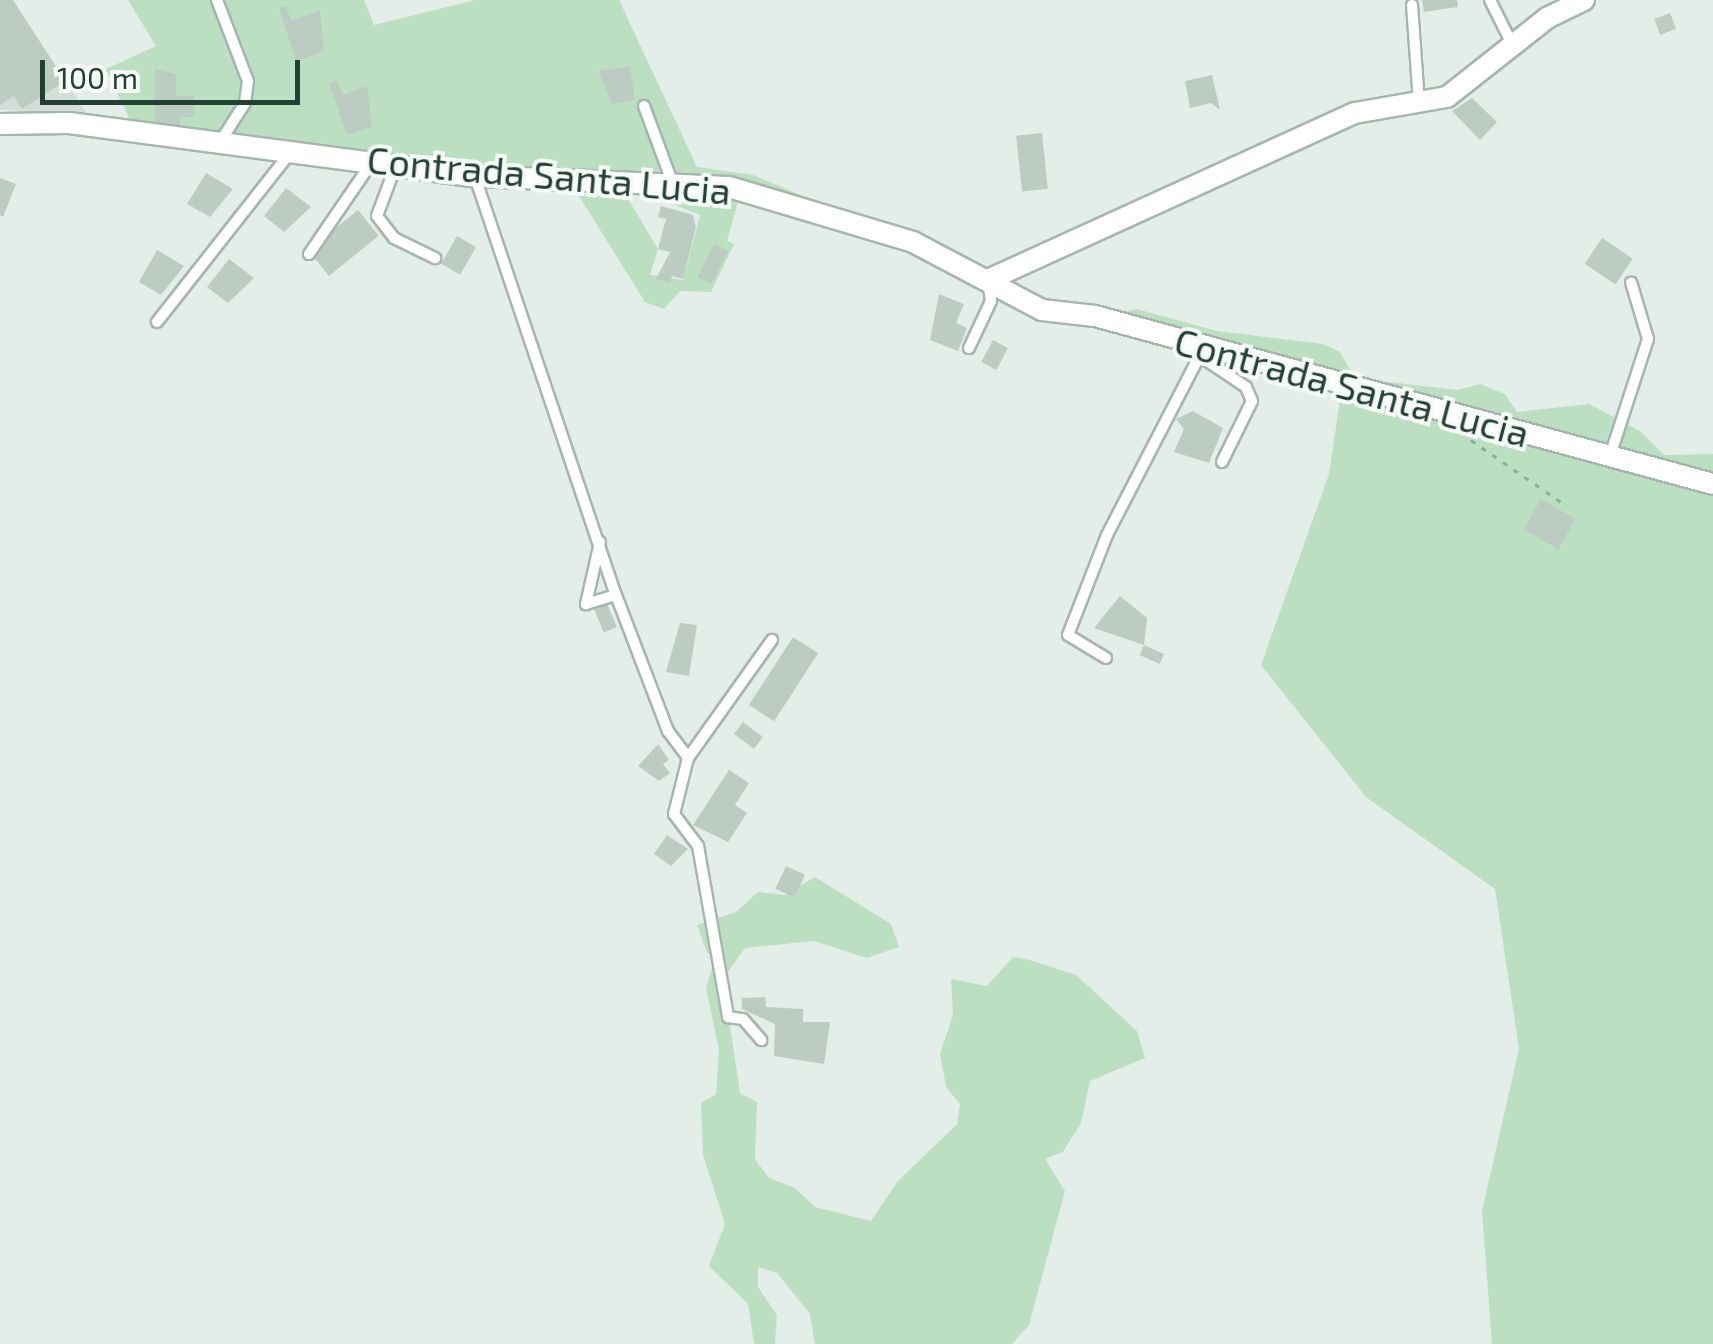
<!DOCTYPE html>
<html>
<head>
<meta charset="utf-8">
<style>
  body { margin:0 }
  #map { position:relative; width:1713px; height:1344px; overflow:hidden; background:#e4eee8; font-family:"Exo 2",sans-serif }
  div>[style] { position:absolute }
  .built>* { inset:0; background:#d2ded7 }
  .green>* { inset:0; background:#bddfc1 }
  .building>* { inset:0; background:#bcccc3; transform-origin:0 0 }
  .path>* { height:2.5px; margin-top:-1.25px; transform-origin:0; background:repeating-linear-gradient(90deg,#84b29d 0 5px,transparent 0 13px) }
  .roads { filter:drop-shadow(2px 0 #a6b6ae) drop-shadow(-2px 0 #a6b6ae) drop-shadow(0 2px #a6b6ae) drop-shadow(0 -2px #a6b6ae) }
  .service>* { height:10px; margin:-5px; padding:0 5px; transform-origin:5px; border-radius:5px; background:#fff }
  .minor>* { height:20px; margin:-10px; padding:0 10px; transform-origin:10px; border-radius:10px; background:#fff }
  span { translate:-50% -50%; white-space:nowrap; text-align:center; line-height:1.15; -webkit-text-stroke:8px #f5faf7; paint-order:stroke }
  .street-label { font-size:38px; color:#234034 }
  .scale { position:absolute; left:40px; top:60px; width:260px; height:45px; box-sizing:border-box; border:5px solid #234034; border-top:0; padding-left:12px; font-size:30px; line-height:35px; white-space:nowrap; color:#234034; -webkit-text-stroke:8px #f5faf7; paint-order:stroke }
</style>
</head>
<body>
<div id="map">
  <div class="built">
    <div style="clip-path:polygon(0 0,13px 0,86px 112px,0 110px)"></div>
  </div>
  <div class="green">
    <div style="clip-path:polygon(128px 0,364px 0,374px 25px,475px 0,619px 0,697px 167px,753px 175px,822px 204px,775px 192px,635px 183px,131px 122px,106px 69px,156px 46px)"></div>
    <div style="clip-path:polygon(659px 189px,739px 198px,727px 241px,734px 244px,711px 292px,680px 291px,664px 309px,645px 302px,577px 193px,628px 199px,658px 249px,650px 275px,683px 280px,700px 215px,660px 199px)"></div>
    <div style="clip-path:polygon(1137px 309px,1217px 331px,1323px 344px,1340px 352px,1355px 378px,1458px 390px,1480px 384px,1505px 394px,1517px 412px,1589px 404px,1640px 431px,1664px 455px,1713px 454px,1713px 1344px,1492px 1344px,1482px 1211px,1519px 1049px,1495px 889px,1366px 797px,1261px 665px,1329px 474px,1340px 399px,1331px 377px,1114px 314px)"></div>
    <div style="clip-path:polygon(815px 877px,891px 924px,899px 947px,867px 958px,814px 941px,745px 948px,723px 979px,740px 1093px,757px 1102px,755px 1159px,769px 1178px,795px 1188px,815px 1207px,871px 1221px,898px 1181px,957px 1124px,960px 1104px,946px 1087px,940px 1054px,953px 1015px,951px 979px,987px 986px,1013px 957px,1030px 960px,1076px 975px,1137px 1031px,1145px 1058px,1090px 1081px,1081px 1123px,1063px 1152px,1045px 1159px,1065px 1191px,1029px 1325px,1012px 1344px,815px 1344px,810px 1314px,777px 1273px,758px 1267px,758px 1287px,777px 1315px,775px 1344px,754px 1344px,748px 1304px,709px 1266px,725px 1224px,703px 1155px,701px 1103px,716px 1094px,719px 1050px,706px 988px,716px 954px,707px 953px,697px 925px,736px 912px,758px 892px,784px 895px)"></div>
  </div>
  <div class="building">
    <div style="clip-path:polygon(0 0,13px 0,65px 81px,22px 109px,14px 96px,0 105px)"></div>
    <div style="clip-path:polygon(1422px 0,1457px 0,1458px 7px,1424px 12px)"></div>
    <div style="clip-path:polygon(286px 6px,291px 20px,320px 11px,324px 51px,296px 61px,279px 8px)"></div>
    <div style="left:1670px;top:13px;width:17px;height:17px;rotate:69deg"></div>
    <div style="clip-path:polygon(630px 66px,635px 100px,612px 104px,598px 71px)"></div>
    <div style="clip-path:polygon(155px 69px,176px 74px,176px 96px,194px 96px,194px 117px,180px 117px,180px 128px,155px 128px)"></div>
    <div style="clip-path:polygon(1212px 75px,1220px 110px,1211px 103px,1190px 108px,1185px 81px)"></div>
    <div style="clip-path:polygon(337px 80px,342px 95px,367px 86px,372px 127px,347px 135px,329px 83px)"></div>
    <div style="clip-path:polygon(1472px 98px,1497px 122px,1480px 140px,1452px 111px)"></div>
    <div style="left:1042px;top:133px;width:56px;height:26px;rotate:84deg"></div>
    <div style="clip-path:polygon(206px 173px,233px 189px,210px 217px,187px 204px)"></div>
    <div style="clip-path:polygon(0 178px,16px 184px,3px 217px,0 215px)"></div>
    <div style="clip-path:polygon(286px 188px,311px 207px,284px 232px,264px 216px)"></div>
    <div style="clip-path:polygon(661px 206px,693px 215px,696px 227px,683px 279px,672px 276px,670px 283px,656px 279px,670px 252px,658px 249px,666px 219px,658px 217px)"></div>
    <div style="left:358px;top:210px;width:33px;height:64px;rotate:51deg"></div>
    <div style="left:457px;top:236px;width:22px;height:32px;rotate:30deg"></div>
    <div style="left:1602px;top:238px;width:37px;height:31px;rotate:34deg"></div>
    <div style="left:714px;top:244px;width:16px;height:37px;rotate:27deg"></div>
    <div style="clip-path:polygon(157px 250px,184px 266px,161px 295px,139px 282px)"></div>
    <div style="clip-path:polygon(229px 259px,254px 278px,228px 303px,207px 287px)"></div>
    <div style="clip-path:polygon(939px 294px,964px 304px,956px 323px,967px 328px,958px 351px,930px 340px)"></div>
    <div style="left:993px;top:340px;width:17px;height:25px;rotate:28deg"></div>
    <div style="clip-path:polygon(1193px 411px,1223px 428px,1209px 463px,1174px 452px,1184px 429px,1176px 419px)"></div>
    <div style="left:1541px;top:499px;width:40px;height:35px;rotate:30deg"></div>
    <div style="clip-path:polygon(1120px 596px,1147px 618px,1144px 645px,1094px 628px)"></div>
    <div style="left:607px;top:604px;width:25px;height:14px;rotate:67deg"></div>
    <div style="clip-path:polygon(680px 623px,697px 625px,689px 676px,666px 672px)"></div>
    <div style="left:793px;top:637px;width:30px;height:81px;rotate:33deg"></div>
    <div style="left:1144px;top:645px;width:22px;height:11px;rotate:24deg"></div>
    <div style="left:743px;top:722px;width:25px;height:15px;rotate:37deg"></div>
    <div style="clip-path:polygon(658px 744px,669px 760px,663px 764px,670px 773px,659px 781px,638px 766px)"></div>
    <div style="clip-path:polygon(729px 770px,749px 783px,735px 805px,747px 813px,728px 842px,693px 825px)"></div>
    <div style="clip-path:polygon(667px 835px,688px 849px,671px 866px,654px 854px)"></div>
    <div style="left:786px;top:866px;width:21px;height:25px;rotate:25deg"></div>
    <div style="clip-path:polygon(765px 997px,766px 1007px,803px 1009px,803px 1022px,830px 1022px,824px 1064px,774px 1056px,775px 1024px,742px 1009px,742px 998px)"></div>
  </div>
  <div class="path">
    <div style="left:1471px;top:440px;width:116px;rotate:34.5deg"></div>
  </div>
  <div class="roads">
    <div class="service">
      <div style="left:217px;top:0;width:87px;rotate:69.1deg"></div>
      <div style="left:248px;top:81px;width:22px;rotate:98deg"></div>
      <div style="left:245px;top:103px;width:46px;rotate:122.7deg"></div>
      <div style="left:1490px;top:0;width:49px;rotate:63.4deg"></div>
      <div style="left:1412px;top:5px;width:98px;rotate:85.9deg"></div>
      <div style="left:644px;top:106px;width:78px;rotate:69.7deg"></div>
      <div style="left:396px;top:165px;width:54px;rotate:110.4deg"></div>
      <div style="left:377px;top:216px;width:28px;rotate:52deg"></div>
      <div style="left:394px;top:238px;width:46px;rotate:26deg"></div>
      <div style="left:475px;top:177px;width:441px;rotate:71.4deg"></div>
      <div style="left:616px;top:595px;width:146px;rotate:69.1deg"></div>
      <div style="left:668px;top:731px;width:34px;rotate:53deg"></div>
      <div style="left:688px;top:758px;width:58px;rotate:104deg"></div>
      <div style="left:674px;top:814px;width:40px;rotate:53deg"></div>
      <div style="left:698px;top:846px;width:174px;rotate:80deg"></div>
      <div style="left:728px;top:1017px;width:15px;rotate:8deg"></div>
      <div style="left:743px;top:1019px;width:28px;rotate:49deg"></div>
      <div style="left:309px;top:254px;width:112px;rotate:-55.6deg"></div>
      <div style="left:157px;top:322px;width:215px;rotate:-51.8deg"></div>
      <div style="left:969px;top:348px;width:52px;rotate:-64.9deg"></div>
      <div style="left:991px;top:301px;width:21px;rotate:-98deg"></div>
      <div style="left:1203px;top:358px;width:52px;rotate:34deg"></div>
      <div style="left:1246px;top:387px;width:15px;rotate:67deg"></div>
      <div style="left:1252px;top:401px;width:68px;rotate:116.2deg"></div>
      <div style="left:1610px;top:456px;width:123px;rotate:-72deg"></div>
      <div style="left:1648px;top:339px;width:59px;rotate:-106.6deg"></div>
      <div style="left:600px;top:542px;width:64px;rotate:102.7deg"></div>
      <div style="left:586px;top:604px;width:31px;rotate:-17deg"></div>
      <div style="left:1106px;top:658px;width:44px;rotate:-148.8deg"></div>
      <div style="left:1068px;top:635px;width:107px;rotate:-68.7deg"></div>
      <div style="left:1107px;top:535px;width:209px;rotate:-62.7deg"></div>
      <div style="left:688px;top:758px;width:145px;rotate:-54.6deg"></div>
    </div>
    <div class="minor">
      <div style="left:0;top:124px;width:69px;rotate:-0.8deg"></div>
      <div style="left:69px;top:123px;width:408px;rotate:7.5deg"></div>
      <div style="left:474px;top:176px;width:255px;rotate:2.5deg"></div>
      <div style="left:729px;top:187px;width:192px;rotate:16.6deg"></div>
      <div style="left:913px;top:242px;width:146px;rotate:27.8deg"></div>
      <div style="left:1042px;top:310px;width:53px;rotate:6.5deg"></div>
      <div style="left:1095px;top:316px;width:640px;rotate:15.21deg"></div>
      <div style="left:988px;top:280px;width:403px;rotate:-24.5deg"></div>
      <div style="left:1355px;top:113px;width:93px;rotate:-9.9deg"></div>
      <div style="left:1447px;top:97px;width:127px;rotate:-38.3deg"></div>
      <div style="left:1547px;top:18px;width:41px;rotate:-25.9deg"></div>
    </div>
  </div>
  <div class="street-label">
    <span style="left:549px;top:175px;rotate:5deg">Contrada Santa Lucia</span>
    <span style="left:1352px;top:387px;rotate:15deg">Contrada Santa Lucia</span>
  </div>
  <div class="scale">100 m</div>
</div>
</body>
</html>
